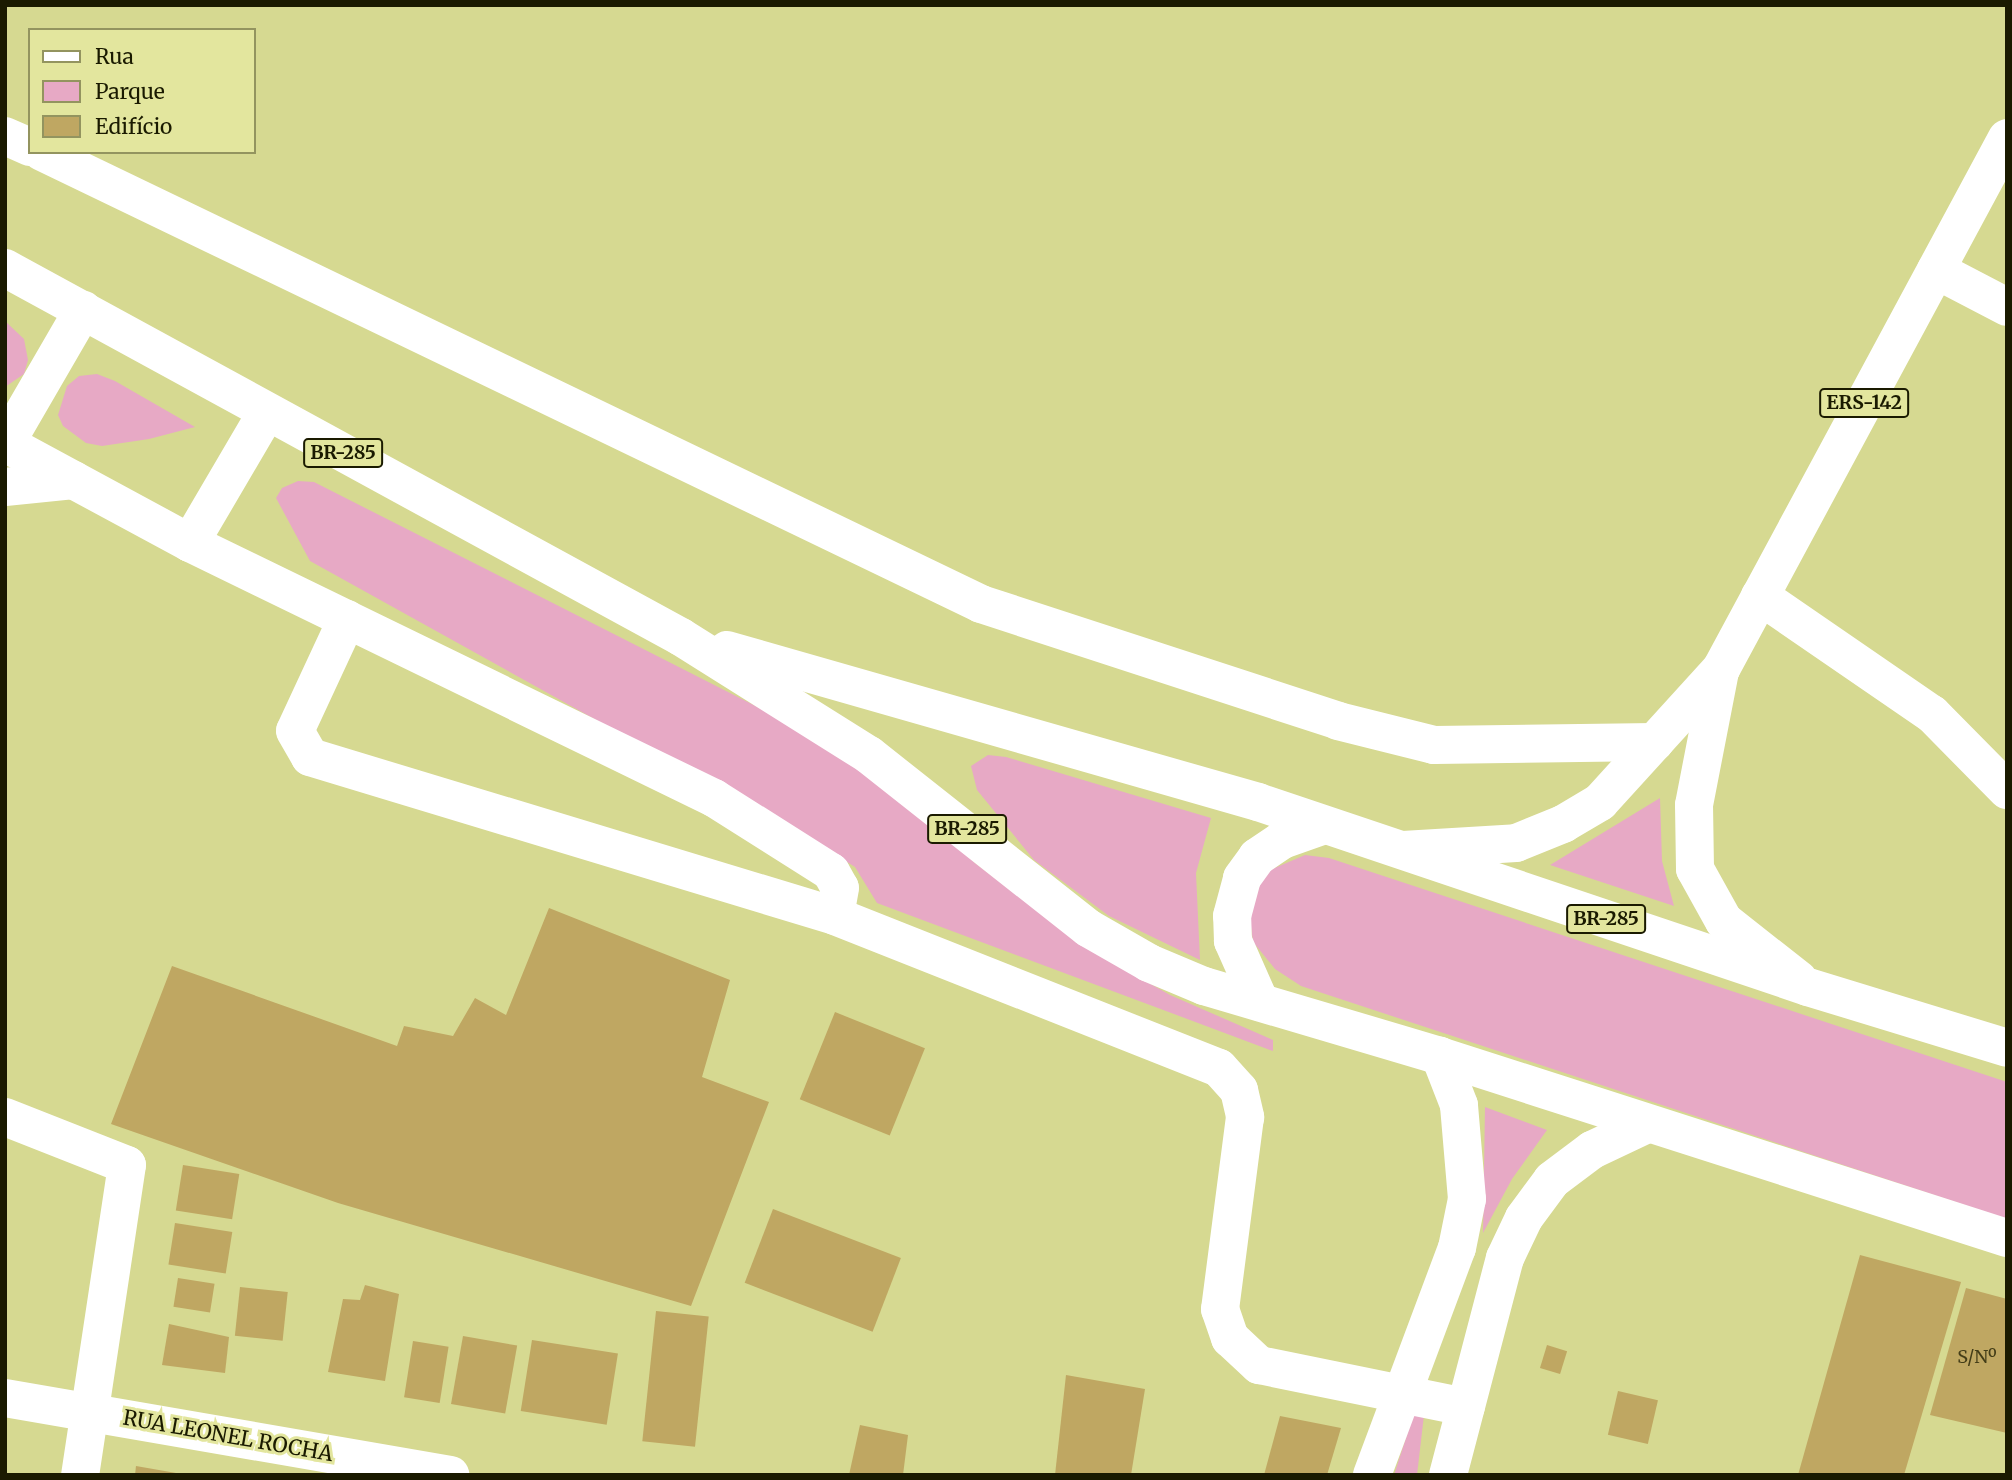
<!DOCTYPE html>
<html>
<head>
<meta charset="utf-8">
<style>
  body { margin:0 }
  #map { position:relative; width:2012px; height:1480px; overflow:hidden; background:#d6d991; font-family:Merriweather,serif }
  div>[style] { position:absolute }
  .green>* { inset:0; background:#e7a9c5 }
  .building>* { inset:0; background:#bfa762; transform-origin:0 0 }
  .minor>* { height:38px; margin:-19px; padding:0 19px; transform-origin:19px; border-radius:19px; background:#fff }
  .major>* { height:38px; margin:-19px; padding:0 19px; transform-origin:19px; border-radius:19px; background:#fff }
  .highway>* { height:38px; margin:-19px; padding:0 19px; transform-origin:19px; border-radius:19px; background:#fff }
  span { translate:-50% -50%; white-space:nowrap; text-align:center; line-height:1.15; -webkit-text-stroke:6px #e3e69e; paint-order:stroke }
  .number-label { font-size:18px; color:#433d18 }
  .number-label span { -webkit-text-stroke-width:0 }
  .shield-label span { padding:2px 5px; background:#e3e69e; border:2px solid; border-radius:5px; -webkit-text-stroke-width:0 }
  .shield-label { font-size:19px; color:#1a1a00; font-weight:700 }
  .street-label { font-size:21px; color:#1a1a00 }
  .frame { position:absolute; inset:0; border:7px solid #1a1a00; pointer-events:none }
  .legend { position:absolute; left:28px; top:28px; width:228px; height:126px; box-sizing:border-box; background:#e3e69e; border:2px solid #93945f; margin:0; padding:9px 12px; list-style:none; font-size:21px; color:#1a1a00 }
  .legend li { display:flex; align-items:center; gap:14px; height:35px }
  .legend b { width:35px; border:2px solid #93945f }
</style>
</head>
<body>
<div id="map">
  <div class="green">
    <div style="clip-path:polygon(5px 321px,24px 339px,28px 360px,24px 374px,5px 387px)"></div>
    <div style="clip-path:polygon(97px 374px,115px 381px,195px 427px,149px 439px,102px 446px,86px 443px,63px 426px,58px 415px,67px 386px,79px 376px)"></div>
    <div style="clip-path:polygon(298px 481px,314px 482px,813px 735px,919px 810px,975px 863px,1084px 946px,1170px 995px,1273px 1040px,1273px 1051px,877px 903px,855px 867px,805px 836px,310px 561px,276px 498px,282px 488px)"></div>
    <div style="clip-path:polygon(988px 755px,1006px 757px,1211px 818px,1196px 873px,1200px 960px,1109px 916px,1034px 860px,977px 790px,971px 766px)"></div>
    <div style="clip-path:polygon(1660px 798px,1662px 861px,1674px 906px,1550px 865px)"></div>
    <div style="clip-path:polygon(1305px 855px,1329px 858px,2007px 1082px,2007px 1219px,1301px 986px,1275px 969px,1253px 942px,1250px 919px,1263px 873px)"></div>
    <div style="clip-path:polygon(1485px 1107px,1547px 1130px,1512px 1179px,1483px 1233px)"></div>
    <div style="clip-path:polygon(1414px 1413px,1424px 1415px,1417px 1475px,1394px 1475px)"></div>
  </div>
  <div class="building">
    <div style="clip-path:polygon(549px 908px,730px 980px,702px 1077px,769px 1102px,691px 1306px,338px 1203px,111px 1124px,172px 966px,397px 1046px,404px 1026px,453px 1036px,475px 998px,506px 1015px)"></div>
    <div style="left:835px;top:1012px;width:97px;height:94px;rotate:22deg"></div>
    <div style="left:183px;top:1165px;width:57px;height:46px;rotate:9deg"></div>
    <div style="left:773px;top:1209px;width:137px;height:79px;rotate:21deg"></div>
    <div style="left:175px;top:1223px;width:58px;height:42px;rotate:9deg"></div>
    <div style="clip-path:polygon(1860px 1255px,1961px 1282px,1904px 1475px,1798px 1475px)"></div>
    <div style="left:178px;top:1278px;width:37px;height:29px;rotate:9deg"></div>
    <div style="clip-path:polygon(365px 1285px,399px 1294px,385px 1381px,328px 1372px,343px 1299px,360px 1300px)"></div>
    <div style="left:240px;top:1287px;width:48px;height:49px;rotate:6deg"></div>
    <div style="clip-path:polygon(1966px 1288px,2007px 1299px,2007px 1433px,1930px 1415px)"></div>
    <div style="left:656px;top:1311px;width:53px;height:131px;rotate:6deg"></div>
    <div style="clip-path:polygon(169px 1324px,229px 1337px,225px 1373px,162px 1365px)"></div>
    <div style="left:463px;top:1336px;width:55px;height:69px;rotate:10deg"></div>
    <div style="left:532px;top:1340px;width:87px;height:72px;rotate:9deg"></div>
    <div style="left:413px;top:1341px;width:36px;height:57px;rotate:9deg"></div>
    <div style="left:1547px;top:1345px;width:21px;height:24px;rotate:17deg"></div>
    <div style="clip-path:polygon(1066px 1375px,1145px 1389px,1131px 1475px,1055px 1475px)"></div>
    <div style="left:1618px;top:1391px;width:41px;height:45px;rotate:13deg"></div>
    <div style="clip-path:polygon(1280px 1416px,1341px 1428px,1327px 1475px,1264px 1475px)"></div>
    <div style="clip-path:polygon(860px 1425px,908px 1435px,903px 1475px,849px 1475px)"></div>
    <div style="clip-path:polygon(136px 1466px,176px 1473px,176px 1475px,135px 1475px)"></div>
  </div>
  <div class="minor">
    <div style="left:5px;top:136px;width:27px;rotate:24deg"></div>
    <div style="left:42px;top:152px;width:1042px;rotate:25.7deg"></div>
    <div style="left:981px;top:604px;width:376px;rotate:18.1deg"></div>
    <div style="left:1338px;top:721px;width:99px;rotate:14deg"></div>
    <div style="left:1434px;top:745px;width:221px;rotate:-0.8deg"></div>
    <div style="left:1936px;top:270px;width:80px;rotate:27.5deg"></div>
    <div style="left:5px;top:443px;width:210px;rotate:28.4deg"></div>
    <div style="left:190px;top:543px;width:152px;rotate:-59.6deg"></div>
    <div style="left:6px;top:443px;width:154px;rotate:-59.9deg"></div>
    <div style="left:5px;top:487px;width:69px;rotate:-5.8deg"></div>
    <div style="left:190px;top:543px;width:583px;rotate:25.95deg"></div>
    <div style="left:714px;top:798px;width:138px;rotate:32.3deg"></div>
    <div style="left:831px;top:872px;width:18px;rotate:61deg"></div>
    <div style="left:840px;top:888px;width:28px;rotate:100deg"></div>
    <div style="left:1760px;top:596px;width:209px;rotate:34.5deg"></div>
    <div style="left:1932px;top:714px;width:107px;rotate:45.4deg"></div>
    <div style="left:347px;top:619px;width:123px;rotate:114.9deg"></div>
    <div style="left:295px;top:731px;width:30px;rotate:60deg"></div>
    <div style="left:310px;top:757px;width:549px;rotate:16.85deg"></div>
    <div style="left:835px;top:916px;width:413px;rotate:21.6deg"></div>
    <div style="left:1219px;top:1068px;width:30px;rotate:48deg"></div>
    <div style="left:1239px;top:1090px;width:28px;rotate:77deg"></div>
    <div style="left:1245px;top:1117px;width:194px;rotate:97.4deg"></div>
    <div style="left:1220px;top:1309px;width:31px;rotate:71deg"></div>
    <div style="left:1230px;top:1338px;width:40px;rotate:43deg"></div>
    <div style="left:1259px;top:1365px;width:211px;rotate:11.5deg"></div>
    <div style="left:5px;top:1117px;width:131px;rotate:21.5deg"></div>
    <div style="left:127px;top:1165px;width:314px;rotate:98.6deg"></div>
    <div style="left:5px;top:1398px;width:452px;rotate:9.8deg"></div>
  </div>
  <div class="major">
    <div style="left:1720px;top:671px;width:136px;rotate:101deg"></div>
    <div style="left:1694px;top:805px;width:64px;rotate:89.1deg"></div>
    <div style="left:1695px;top:869px;width:60px;rotate:60.9deg"></div>
    <div style="left:1724px;top:921px;width:95px;rotate:38.2deg"></div>
    <div style="left:1403px;top:850px;width:113px;rotate:-3.5deg"></div>
    <div style="left:1516px;top:843px;width:51px;rotate:-22deg"></div>
    <div style="left:1563px;top:824px;width:43px;rotate:-30.7deg"></div>
    <div style="left:1600px;top:802px;width:180px;rotate:-47.7deg"></div>
    <div style="left:1721px;top:669px;width:603px;rotate:-61.69deg"></div>
    <div style="left:1372px;top:1475px;width:242px;rotate:-69.5deg"></div>
    <div style="left:1457px;top:1248px;width:50px;rotate:-78.5deg"></div>
    <div style="left:1467px;top:1199px;width:94px;rotate:-94.9deg"></div>
    <div style="left:1459px;top:1105px;width:53px;rotate:-111.2deg"></div>
    <div style="left:1448px;top:1475px;width:224px;rotate:-75.3deg"></div>
    <div style="left:1505px;top:1258px;width:44px;rotate:-64.6deg"></div>
    <div style="left:1524px;top:1218px;width:47px;rotate:-53.6deg"></div>
    <div style="left:1552px;top:1180px;width:50px;rotate:-36.9deg"></div>
    <div style="left:1592px;top:1150px;width:59px;rotate:-25.3deg"></div>
  </div>
  <div class="highway">
    <div style="left:5px;top:268px;width:770px;rotate:28.63deg"></div>
    <div style="left:681px;top:637px;width:222px;rotate:32.1deg"></div>
    <div style="left:869px;top:755px;width:279px;rotate:38.3deg"></div>
    <div style="left:1088px;top:928px;width:70px;rotate:29.8deg"></div>
    <div style="left:1149px;top:963px;width:60px;rotate:22.7deg"></div>
    <div style="left:1204px;top:986px;width:246px;rotate:16.5deg"></div>
    <div style="left:1440px;top:1056px;width:595px;rotate:17.8deg"></div>
    <div style="left:727px;top:650px;width:552px;rotate:15.97deg"></div>
    <div style="left:1258px;top:802px;width:580px;rotate:18.59deg"></div>
    <div style="left:1808px;top:987px;width:208px;rotate:17deg"></div>
    <div style="left:1260px;top:1002px;width:67px;rotate:-113.9deg"></div>
    <div style="left:1233px;top:941px;width:25px;rotate:-92deg"></div>
    <div style="left:1232px;top:916px;width:39px;rotate:-75deg"></div>
    <div style="left:1242px;top:878px;width:26px;rotate:-54deg"></div>
    <div style="left:1257px;top:857px;width:30px;rotate:-34deg"></div>
    <div style="left:1282px;top:840px;width:42px;rotate:-19.3deg"></div>
  </div>
  <div class="number-label">
    <span style="left:1977px;top:1357px">S/Nº</span>
  </div>
  <div class="shield-label">
    <span style="left:1864px;top:403px">ERS-142</span>
    <span style="left:343px;top:453px">BR-285</span>
    <span style="left:967px;top:829px">BR-285</span>
    <span style="left:1606px;top:919px">BR-285</span>
  </div>
  <div class="street-label">
    <span style="left:228px;top:1436px;rotate:10deg">RUA LEONEL ROCHA</span>
  </div>
  <div class="frame"></div>
  <ul class="legend">
  <li><b style="height:9px;background:#fff"></b>Rua</li>
  <li><b style="height:19px;background:#e7a9c5"></b>Parque</li>
  <li><b style="height:19px;background:#bfa762"></b>Edifício</li>
  </ul>
</div>
</body>
</html>
